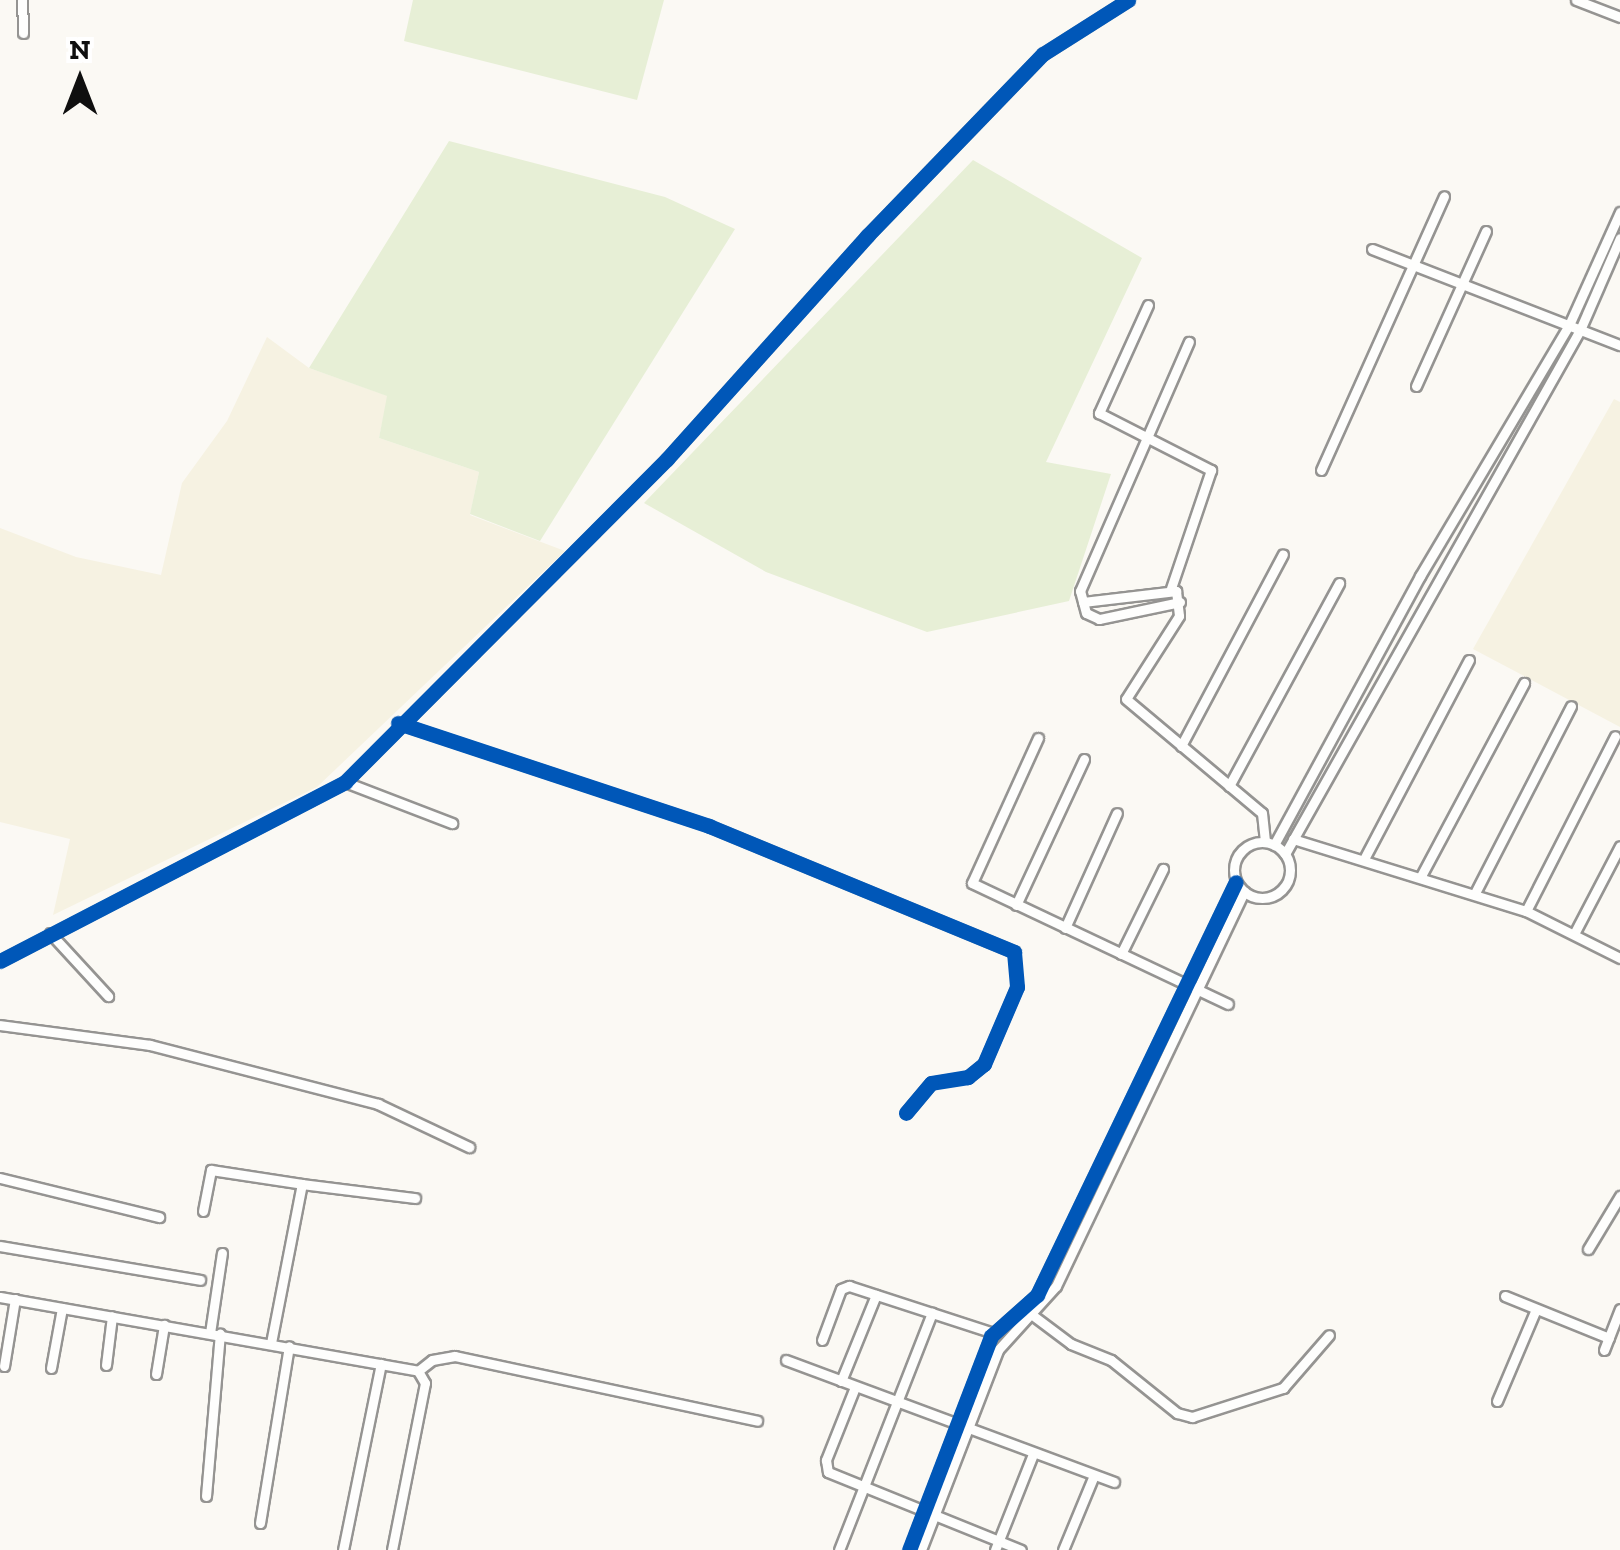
<!DOCTYPE html>
<html>
<head>
<meta charset="utf-8">
<style>
  body { margin:0 }
  #map { position:relative; width:1620px; height:1550px; overflow:hidden; background:#fbf9f4; font-family:"Zilla Slab",serif }
  div>[style] { position:absolute }
  .farmland>* { inset:0; background:#f6f2e2 }
  .green>* { inset:0; background:#e7efd6 }
  .roads { filter:drop-shadow(2px 0 #959492) drop-shadow(-2px 0 #959492) drop-shadow(0 2px #959492) drop-shadow(0 -2px #959492) }
  .street>* { height:9px; margin:-4.5px; padding:0 4.5px; transform-origin:4.5px; border-radius:4.5px; background:#fefefd }
  .street>.ring { margin:-4.5px; padding:0; box-sizing:content-box; background:none; border:9px solid #fefefd; border-radius:50% }
  .cycleway>* { height:15px; margin:-7.5px; padding:0 7.5px; transform-origin:7.5px; border-radius:7.5px; background:#0057b8 }
  span { translate:-50% -50%; white-space:nowrap; text-align:center; line-height:1.15; -webkit-text-stroke:10px #fff; paint-order:stroke }
  .north { position:absolute; left:30px; top:30px; width:100px; height:100px; -webkit-text-stroke:8px #fff; paint-order:stroke; rotate:0deg; font-size:28px; font-weight:700; line-height:40px; text-align:center; color:#0f0f0f }
  .north::after { content:''; display:block; margin:auto; width:35px; height:45px; background:#0f0f0f; clip-path:polygon(50% 0,100% 100%,50% 72%,0 100%) }
</style>
</head>
<body>
<div id="map">
  <div class="farmland">
    <div style="clip-path:polygon(267px 337px,309px 368px,388px 396px,379px 438px,479px 472px,470px 515px,565px 551px,317px 787px,53px 915px,70px 839px,0 822px,0 528px,76px 557px,161px 575px,182px 483px,227px 421px)"></div>
    <div style="clip-path:polygon(1614px 399px,1620px 402px,1620px 727px,1473px 649px)"></div>
  </div>
  <div class="green">
    <div style="clip-path:polygon(413px 0,664px 0,637px 100px,404px 41px)"></div>
    <div style="clip-path:polygon(449px 141px,665px 197px,735px 229px,540px 541px,470px 514px,479px 472px,379px 438px,387px 396px,309px 368px)"></div>
    <div style="clip-path:polygon(973px 160px,1142px 258px,1046px 462px,1111px 474px,1069px 601px,927px 632px,766px 572px,644px 503px)"></div>
  </div>
  <div class="roads">
    <div class="street">
      <div style="left:22px;top:0;width:33px;rotate:88deg"></div>
      <div style="left:1576px;top:0;width:47px;rotate:21.1deg"></div>
      <div style="left:1372px;top:249px;width:266px;rotate:21.2deg"></div>
      <div style="left:1148px;top:305px;width:119px;rotate:114.4deg"></div>
      <div style="left:1099px;top:413px;width:126px;rotate:27deg"></div>
      <div style="left:1211px;top:470px;width:125px;rotate:108.7deg"></div>
      <div style="left:1416px;top:386px;width:170px;rotate:-65.7deg"></div>
      <div style="left:1321px;top:470px;width:300px;rotate:-65.8deg"></div>
      <div style="left:1083px;top:602px;width:94px;rotate:-6.7deg"></div>
      <div style="left:1176px;top:591px;width:25px;rotate:83deg"></div>
      <div style="left:1179px;top:616px;width:98px;rotate:122.6deg"></div>
      <div style="left:1126px;top:699px;width:177px;rotate:40deg"></div>
      <div style="left:1262px;top:813px;width:29px;rotate:84deg"></div>
      <div style="left:1180px;top:602px;width:83px;rotate:168.1deg"></div>
      <div style="left:1099px;top:619px;width:14px;rotate:-155deg"></div>
      <div style="left:1086px;top:613px;width:23px;rotate:-105deg"></div>
      <div style="left:1080px;top:591px;width:272px;rotate:-66.4deg"></div>
      <div style="left:398px;top:723px;width:328px;rotate:18.3deg"></div>
      <div style="left:709px;top:826px;width:330px;rotate:22.4deg"></div>
      <div style="left:1014px;top:952px;width:35px;rotate:85deg"></div>
      <div style="left:1017px;top:987px;width:84px;rotate:113.2deg"></div>
      <div style="left:984px;top:1064px;width:21px;rotate:141deg"></div>
      <div style="left:968px;top:1077px;width:37px;rotate:171deg"></div>
      <div style="left:931px;top:1083px;width:39px;rotate:130deg"></div>
      <div style="left:1038px;top:738px;width:159px;rotate:114.5deg"></div>
      <div style="left:972px;top:883px;width:283px;rotate:25.3deg"></div>
      <div style="left:1181px;top:746px;width:217px;rotate:-62deg"></div>
      <div style="left:345px;top:782px;width:115px;rotate:21deg"></div>
      <div style="left:1229px;top:786px;width:231px;rotate:-61.5deg"></div>
      <div style="left:1293px;top:839px;width:244px;rotate:17.2deg"></div>
      <div style="left:1526px;top:911px;width:105px;rotate:26.6deg"></div>
      <div class="ring" style="left:1234px;top:842px;width:47px;height:47px"></div>
      <div style="left:1274px;top:845px;width:306px;rotate:-61.5deg"></div>
      <div style="left:1420px;top:576px;width:292px;rotate:-59.3deg"></div>
      <div style="left:1569px;top:325px;width:124px;rotate:-65.7deg"></div>
      <div style="left:1285px;top:854px;width:601px;rotate:-60.62deg"></div>
      <div style="left:1580px;top:330px;width:100px;rotate:-66.5deg"></div>
      <div style="left:1364px;top:859px;width:225px;rotate:-62.2deg"></div>
      <div style="left:1421px;top:876px;width:219px;rotate:-61.9deg"></div>
      <div style="left:1475px;top:893px;width:210px;rotate:-62.8deg"></div>
      <div style="left:1016px;top:905px;width:161px;rotate:-65deg"></div>
      <div style="left:1526px;top:911px;width:196px;rotate:-63deg"></div>
      <div style="left:1065px;top:928px;width:126px;rotate:-65.7deg"></div>
      <div style="left:50px;top:933px;width:86px;rotate:47.4deg"></div>
      <div style="left:1574px;top:934px;width:99px;rotate:-62.4deg"></div>
      <div style="left:1121px;top:954px;width:95px;rotate:-63.7deg"></div>
      <div style="left:0;top:961px;width:389px;rotate:-27.4deg"></div>
      <div style="left:345px;top:782px;width:456px;rotate:-45.1deg"></div>
      <div style="left:667px;top:459px;width:300px;rotate:-48.1deg"></div>
      <div style="left:867px;top:236px;width:253px;rotate:-46deg"></div>
      <div style="left:1043px;top:54px;width:101px;rotate:-32.4deg"></div>
      <div style="left:0;top:1025px;width:151px;rotate:7.6deg"></div>
      <div style="left:150px;top:1045px;width:236px;rotate:14.5deg"></div>
      <div style="left:378px;top:1104px;width:101px;rotate:25.3deg"></div>
      <div style="left:0;top:1178px;width:164px;rotate:13.8deg"></div>
      <div style="left:203px;top:1211px;width:42px;rotate:-79deg"></div>
      <div style="left:211px;top:1170px;width:92px;rotate:8.7deg"></div>
      <div style="left:0;top:1246px;width:203px;rotate:9.6deg"></div>
      <div style="left:1588px;top:1249px;width:62px;rotate:-58.9deg"></div>
      <div style="left:1505px;top:1296px;width:112px;rotate:22deg"></div>
      <div style="left:0;top:1297px;width:424px;rotate:10deg"></div>
      <div style="left:418px;top:1371px;width:14px;rotate:60deg"></div>
      <div style="left:425px;top:1383px;width:170px;rotate:101.2deg"></div>
      <div style="left:1035px;top:1317px;width:45px;rotate:36.9deg"></div>
      <div style="left:1071px;top:1344px;width:43px;rotate:21.8deg"></div>
      <div style="left:1111px;top:1360px;width:85px;rotate:38.8deg"></div>
      <div style="left:1177px;top:1413px;width:16px;rotate:15deg"></div>
      <div style="left:1192px;top:1417px;width:96px;rotate:-17.7deg"></div>
      <div style="left:1283px;top:1388px;width:70px;rotate:-49deg"></div>
      <div style="left:210px;top:1333px;width:81px;rotate:-81.5deg"></div>
      <div style="left:822px;top:1340px;width:54px;rotate:-69.6deg"></div>
      <div style="left:841px;top:1289px;width:9px;rotate:-21deg"></div>
      <div style="left:849px;top:1286px;width:152px;rotate:18deg"></div>
      <div style="left:271px;top:1343px;width:162px;rotate:-79deg"></div>
      <div style="left:302px;top:1184px;width:114px;rotate:7.1deg"></div>
      <div style="left:1604px;top:1350px;width:44px;rotate:-68.7deg"></div>
      <div style="left:786px;top:1360px;width:350px;rotate:20.4deg"></div>
      <div style="left:106px;top:1365px;width:49px;rotate:-83deg"></div>
      <div style="left:4px;top:1366px;width:68px;rotate:-80.7deg"></div>
      <div style="left:51px;top:1368px;width:61px;rotate:-79.6deg"></div>
      <div style="left:418px;top:1371px;width:18px;rotate:-38deg"></div>
      <div style="left:432px;top:1360px;width:23px;rotate:-10deg"></div>
      <div style="left:455px;top:1356px;width:309px;rotate:12.1deg"></div>
      <div style="left:156px;top:1374px;width:50px;rotate:-80.7deg"></div>
      <div style="left:841px;top:1381px;width:93px;rotate:-67.9deg"></div>
      <div style="left:855px;top:1387px;width:79px;rotate:111.7deg"></div>
      <div style="left:826px;top:1460px;width:12px;rotate:81deg"></div>
      <div style="left:828px;top:1472px;width:208px;rotate:22deg"></div>
      <div style="left:1497px;top:1401px;width:100px;rotate:-67deg"></div>
      <div style="left:206px;top:1496px;width:163px;rotate:-85.1deg"></div>
      <div style="left:260px;top:1523px;width:179px;rotate:-80.7deg"></div>
      <div style="left:343px;top:1550px;width:190px;rotate:-78.5deg"></div>
      <div style="left:839px;top:1550px;width:255px;rotate:-68.6deg"></div>
      <div style="left:909px;top:1550px;width:229px;rotate:-69deg"></div>
      <div style="left:991px;top:1336px;width:62px;rotate:-41.7deg"></div>
      <div style="left:1037px;top:1295px;width:458px;rotate:-64.3deg"></div>
      <div style="left:921px;top:1550px;width:214px;rotate:-68.9deg"></div>
      <div style="left:998px;top:1350px;width:86px;rotate:-47.8deg"></div>
      <div style="left:1056px;top:1286px;width:437px;rotate:-64.5deg"></div>
      <div style="left:995px;top:1550px;width:103px;rotate:-68.4deg"></div>
      <div style="left:1063px;top:1550px;width:81px;rotate:-67.5deg"></div>
    </div>
  </div>
  <div class="cycleway">
    <div style="left:398px;top:723px;width:328px;rotate:18.3deg"></div>
    <div style="left:709px;top:826px;width:330px;rotate:22.4deg"></div>
    <div style="left:1014px;top:952px;width:35px;rotate:85deg"></div>
    <div style="left:1017px;top:987px;width:84px;rotate:113.2deg"></div>
    <div style="left:984px;top:1064px;width:21px;rotate:141deg"></div>
    <div style="left:968px;top:1077px;width:37px;rotate:171deg"></div>
    <div style="left:931px;top:1083px;width:39px;rotate:130deg"></div>
    <div style="left:0;top:961px;width:389px;rotate:-27.4deg"></div>
    <div style="left:345px;top:782px;width:456px;rotate:-45.1deg"></div>
    <div style="left:667px;top:459px;width:300px;rotate:-48.1deg"></div>
    <div style="left:867px;top:236px;width:253px;rotate:-46deg"></div>
    <div style="left:1043px;top:54px;width:101px;rotate:-32.4deg"></div>
    <div style="left:909px;top:1550px;width:229px;rotate:-69deg"></div>
    <div style="left:991px;top:1336px;width:62px;rotate:-41.7deg"></div>
    <div style="left:1037px;top:1295px;width:458px;rotate:-64.3deg"></div>
  </div>
  <div class="north">N</div>
</div>
</body>
</html>
